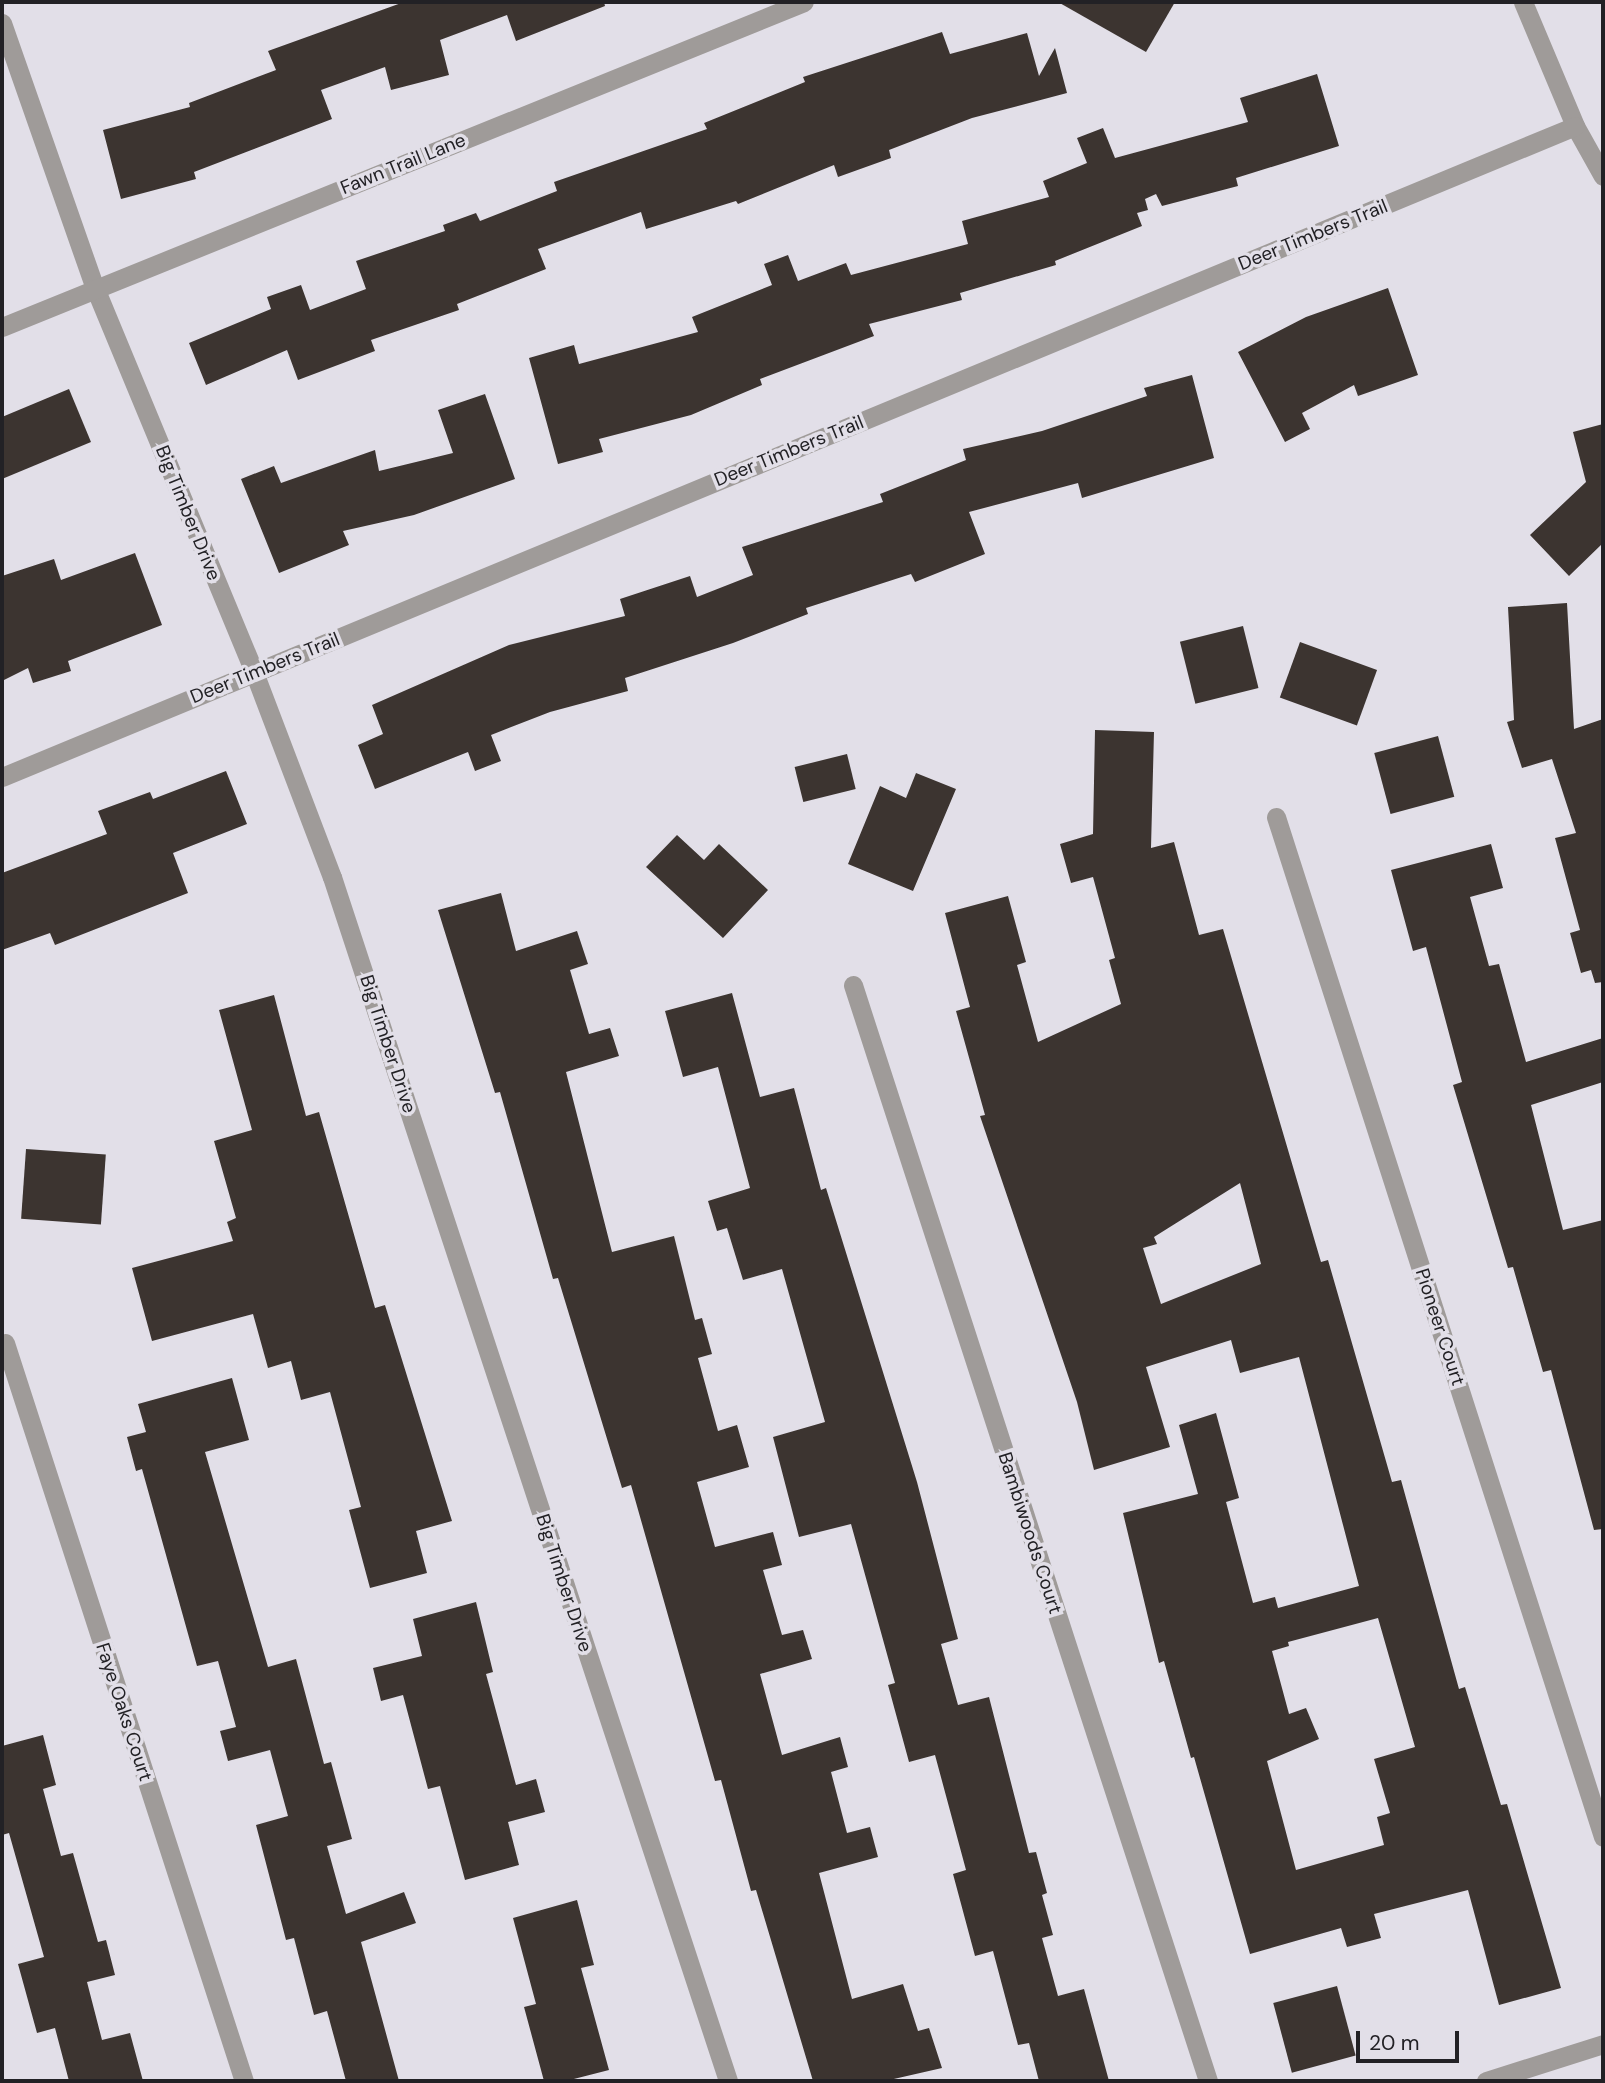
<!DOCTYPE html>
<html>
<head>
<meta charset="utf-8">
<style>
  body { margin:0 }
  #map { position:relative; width:1605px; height:2083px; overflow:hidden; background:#e2dfe8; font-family:"DM Sans",sans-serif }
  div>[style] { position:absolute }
  .building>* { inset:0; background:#3c3430; transform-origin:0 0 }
  .minor>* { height:19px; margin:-9.5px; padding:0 9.5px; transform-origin:9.5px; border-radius:9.5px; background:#9f9b99 }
  .tertiary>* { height:19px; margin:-9.5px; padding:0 9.5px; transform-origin:9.5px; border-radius:9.5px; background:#9f9b99 }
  span { translate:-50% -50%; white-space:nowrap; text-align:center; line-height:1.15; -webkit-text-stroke:7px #e2dfe8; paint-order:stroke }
  .street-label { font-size:19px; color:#222125 }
  .frame { position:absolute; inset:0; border:4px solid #222125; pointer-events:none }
  .scale { position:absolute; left:1356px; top:2031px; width:103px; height:32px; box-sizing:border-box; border:4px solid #222125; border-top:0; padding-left:9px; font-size:21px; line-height:24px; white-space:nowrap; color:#222125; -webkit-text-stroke:5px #e2dfe8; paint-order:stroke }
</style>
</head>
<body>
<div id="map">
  <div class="building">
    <div style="clip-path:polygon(404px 2px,604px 2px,605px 6px,516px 41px,507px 15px,440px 40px,449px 75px,391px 90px,385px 67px,321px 90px,332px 119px,194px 172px,196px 179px,121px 199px,103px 130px,190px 107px,189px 103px,276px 70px,268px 51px)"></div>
    <div style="clip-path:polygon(1058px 2px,1175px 2px,1146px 52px)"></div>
    <div style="clip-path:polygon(942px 32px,950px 54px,1027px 33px,1039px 76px,1055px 48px,1067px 93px,972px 118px,889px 150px,891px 158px,838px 177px,834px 165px,738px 204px,736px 201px,646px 229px,641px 212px,538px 249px,546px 269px,457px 304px,459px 310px,371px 340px,375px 351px,298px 380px,287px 350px,206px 385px,189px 343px,271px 309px,267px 297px,301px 285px,310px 310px,366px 289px,356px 261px,445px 231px,443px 225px,476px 213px,480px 221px,557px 191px,554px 182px,707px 129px,704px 123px,805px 82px,803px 77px)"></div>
    <div style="clip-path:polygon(1317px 74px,1339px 146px,1236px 178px,1238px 186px,1162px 206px,1156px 194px,1145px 199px,1148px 210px,1137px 213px,1142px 226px,1055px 261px,1056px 265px,960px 293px,962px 300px,869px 324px,874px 336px,760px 379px,762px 385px,691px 415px,599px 439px,603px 452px,558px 464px,529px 358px,574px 345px,579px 364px,698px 332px,692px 317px,772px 285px,764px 264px,788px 255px,798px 281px,846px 263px,851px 275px,968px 244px,962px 221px,1049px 197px,1043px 181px,1087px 163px,1077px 138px,1103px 128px,1115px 158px,1248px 122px,1240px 98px)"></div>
    <div style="clip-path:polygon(1388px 288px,1418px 375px,1358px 396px,1354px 385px,1302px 413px,1310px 429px,1285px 442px,1238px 352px,1306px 317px)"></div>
    <div style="clip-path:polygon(1192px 375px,1214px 458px,1082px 498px,1078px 483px,969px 512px,985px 554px,915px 582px,911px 574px,806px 608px,808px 614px,733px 643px,625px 678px,628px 691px,550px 712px,491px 735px,501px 761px,475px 771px,468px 752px,375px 789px,358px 745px,383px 734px,372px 705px,509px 645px,625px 616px,620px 599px,690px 576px,697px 597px,753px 575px,742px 547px,883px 502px,880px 494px,966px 460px,963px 449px,1042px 431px,1147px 396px,1144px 388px)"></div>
    <div style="clip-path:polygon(69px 389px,91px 442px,2px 479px,2px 417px)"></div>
    <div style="clip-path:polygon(485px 394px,515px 479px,414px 515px,343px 531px,349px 545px,279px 573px,241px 479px,274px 466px,281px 483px,375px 450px,379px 471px,453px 453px,438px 410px)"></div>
    <div style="clip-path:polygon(1603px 424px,1603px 543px,1569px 576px,1530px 535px,1586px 482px,1573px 432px)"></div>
    <div style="clip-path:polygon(135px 553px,162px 625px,68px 661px,71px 671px,33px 683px,28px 668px,2px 681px,2px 576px,54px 559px,61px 580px)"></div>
    <div style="clip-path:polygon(1567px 603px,1574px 729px,1603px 719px,1603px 982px,1595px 983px,1591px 970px,1581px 973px,1570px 933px,1580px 930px,1555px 838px,1576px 833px,1552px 759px,1522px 768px,1507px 722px,1514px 720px,1508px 607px)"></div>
    <div style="left:1243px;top:626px;width:64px;height:65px;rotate:76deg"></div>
    <div style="left:1300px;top:642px;width:82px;height:59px;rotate:20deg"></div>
    <div style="clip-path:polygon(evenodd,1095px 730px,1154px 732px,1151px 848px,1174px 842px,1199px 935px,1223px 929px,1321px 1262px,1328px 1260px,1392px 1482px,1401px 1480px,1459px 1689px,1465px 1687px,1501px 1805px,1507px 1804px,1561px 1988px,1499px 2005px,1468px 1890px,1374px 1914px,1381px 1938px,1347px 1947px,1341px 1928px,1250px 1954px,1194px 1757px,1191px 1758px,1164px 1661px,1159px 1663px,1123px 1513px,1198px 1494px,1179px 1425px,1216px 1413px,1239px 1498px,1226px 1502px,1253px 1603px,1275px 1597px,1278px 1608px,1359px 1586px,1299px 1357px,1240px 1373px,1231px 1340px,1146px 1367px,1170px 1447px,1094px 1470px,1077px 1402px,980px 1116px,985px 1115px,956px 1011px,970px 1007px,945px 913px,1008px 896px,1026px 962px,1017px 965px,1038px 1042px,1121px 1004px,1109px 960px,1115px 958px,1093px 877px,1071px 883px,1060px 844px,1093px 834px,1095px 730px,1240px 1183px,1261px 1264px,1161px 1304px,1143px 1248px,1157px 1244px,1154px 1237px,1240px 1183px,1095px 730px,1378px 1618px,1415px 1747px,1374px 1759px,1390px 1813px,1377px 1817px,1384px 1845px,1296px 1870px,1267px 1761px,1319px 1739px,1306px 1708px,1289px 1714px,1272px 1651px,1289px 1646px,1288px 1642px,1378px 1618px)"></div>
    <div style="left:1438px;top:736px;width:63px;height:66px;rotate:75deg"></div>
    <div style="left:847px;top:754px;width:36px;height:54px;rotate:76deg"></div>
    <div style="clip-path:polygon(226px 771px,247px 824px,173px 853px,188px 893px,55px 945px,50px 933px,2px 950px,2px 873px,107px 834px,98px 811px,150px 792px,153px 799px)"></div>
    <div style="clip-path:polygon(916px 773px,956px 789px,913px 891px,848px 864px,880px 786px,906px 798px)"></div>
    <div style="clip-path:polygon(677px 835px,704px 860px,719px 844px,768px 890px,723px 938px,646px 867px)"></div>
    <div style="clip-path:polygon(1491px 844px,1503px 888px,1470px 897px,1489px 966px,1499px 964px,1526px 1062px,1603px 1038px,1603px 1082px,1531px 1105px,1563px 1230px,1603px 1220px,1603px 1529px,1594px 1530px,1551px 1370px,1543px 1372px,1513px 1267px,1508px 1268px,1453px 1085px,1462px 1082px,1426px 947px,1413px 951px,1391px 870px)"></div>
    <div style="clip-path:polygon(501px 893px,516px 951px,577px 931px,588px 964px,570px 970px,589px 1034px,610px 1028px,619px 1056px,566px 1072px,612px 1252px,674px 1236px,695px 1320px,702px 1318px,712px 1354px,698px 1358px,718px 1431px,737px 1425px,749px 1467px,697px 1482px,715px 1547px,773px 1532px,782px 1565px,763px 1570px,782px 1635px,803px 1630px,812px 1659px,760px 1674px,782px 1755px,840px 1737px,848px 1767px,831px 1772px,847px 1833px,870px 1827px,878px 1857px,819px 1873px,852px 1999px,903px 1984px,918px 2031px,929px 2028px,942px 2068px,885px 2081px,813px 2081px,756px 1890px,751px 1891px,721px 1780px,715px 1781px,631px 1485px,622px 1488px,558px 1278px,553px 1279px,500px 1092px,495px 1093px,438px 910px)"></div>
    <div style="clip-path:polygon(732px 993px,760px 1097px,794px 1088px,821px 1190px,826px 1188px,917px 1482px,958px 1639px,941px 1644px,958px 1705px,989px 1697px,1029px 1853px,1036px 1852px,1047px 1893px,1042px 1895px,1053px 1935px,1042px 1938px,1058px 1996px,1084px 1989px,1109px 2081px,1039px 2081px,1029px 2043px,1018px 2045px,993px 1951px,975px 1956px,953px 1874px,966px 1870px,935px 1755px,909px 1762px,888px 1685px,895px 1683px,851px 1524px,799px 1537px,773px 1437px,825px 1422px,782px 1269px,743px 1280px,727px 1228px,717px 1231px,708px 1201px,750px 1188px,718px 1067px,683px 1077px,665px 1011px)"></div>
    <div style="clip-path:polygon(274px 995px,306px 1116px,319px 1112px,375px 1308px,385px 1305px,452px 1521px,416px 1531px,427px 1573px,370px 1588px,349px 1510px,361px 1507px,330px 1392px,301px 1400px,291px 1361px,268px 1368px,253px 1314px,152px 1341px,132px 1268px,233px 1241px,227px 1222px,236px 1218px,214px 1141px,252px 1130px,219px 1010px)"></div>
    <div style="left:26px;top:1149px;width:80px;height:70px;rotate:4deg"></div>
    <div style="clip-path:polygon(232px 1378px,249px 1440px,205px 1452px,268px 1667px,296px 1659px,324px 1764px,331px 1762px,352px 1839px,327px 1846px,346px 1914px,404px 1892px,416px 1923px,361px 1942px,399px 2081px,346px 2081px,327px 2011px,314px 2015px,294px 1938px,286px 1940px,256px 1825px,288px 1816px,270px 1750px,228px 1761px,220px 1731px,236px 1727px,218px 1661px,197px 1666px,142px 1469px,136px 1471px,127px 1437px,146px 1432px,138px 1404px)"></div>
    <div style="clip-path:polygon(476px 1602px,493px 1672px,486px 1674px,516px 1785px,536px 1779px,545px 1812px,508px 1822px,519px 1865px,465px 1880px,440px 1786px,428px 1789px,403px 1695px,381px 1701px,373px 1668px,422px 1656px,413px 1619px)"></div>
    <div style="clip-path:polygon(43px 1735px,56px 1785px,43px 1789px,61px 1856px,73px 1853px,98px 1942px,106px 1940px,115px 1975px,87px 1982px,102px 2040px,130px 2033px,143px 2081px,69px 2081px,55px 2028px,37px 2033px,18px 1964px,44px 1957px,9px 1833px,2px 1835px,2px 1746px)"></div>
    <div style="clip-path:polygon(577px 1900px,594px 1965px,581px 1968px,609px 2070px,566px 2081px,544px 2081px,524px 2007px,536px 2004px,513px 1918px)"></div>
    <div style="left:1337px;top:1986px;width:72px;height:66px;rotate:75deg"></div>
  </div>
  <div class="minor">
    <div style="left:1523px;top:2px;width:134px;rotate:67.2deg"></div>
    <div style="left:1575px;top:126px;width:57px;rotate:60.8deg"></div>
    <div style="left:2px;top:23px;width:281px;rotate:70.7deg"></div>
    <div style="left:95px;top:288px;width:416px;rotate:67.5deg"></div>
    <div style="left:254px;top:672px;width:219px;rotate:69.2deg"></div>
    <div style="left:332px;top:877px;width:1267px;rotate:71.79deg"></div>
    <div style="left:2px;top:327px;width:865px;rotate:-22.06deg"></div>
    <div style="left:2px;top:777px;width:1702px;rotate:-22.48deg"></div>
    <div style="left:1276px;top:817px;width:1071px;rotate:72.22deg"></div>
    <div style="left:853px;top:985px;width:1152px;rotate:72.05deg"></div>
    <div style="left:5px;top:1343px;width:776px;rotate:72.06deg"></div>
  </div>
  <div class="tertiary">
    <div style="left:1486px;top:2081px;width:123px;rotate:-17.5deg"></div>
  </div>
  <div class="street-label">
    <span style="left:403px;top:164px;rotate:-22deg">Fawn Trail Lane</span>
    <span style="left:1313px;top:235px;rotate:-22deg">Deer Timbers Trail</span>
    <span style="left:789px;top:451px;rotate:-22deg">Deer Timbers Trail</span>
    <span style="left:188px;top:513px;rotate:68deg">Big Timber Drive</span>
    <span style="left:265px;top:668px;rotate:-22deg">Deer Timbers Trail</span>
    <span style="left:388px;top:1044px;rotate:72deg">Big Timber Drive</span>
    <span style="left:1440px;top:1327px;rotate:72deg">Pioneer Court</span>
    <span style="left:1030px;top:1533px;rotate:72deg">Bambiwoods Court</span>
    <span style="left:564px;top:1583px;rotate:72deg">Big Timber Drive</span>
    <span style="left:124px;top:1712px;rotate:72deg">Faye Oaks Court</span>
  </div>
  <div class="frame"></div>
  <div class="scale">20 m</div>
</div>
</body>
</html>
